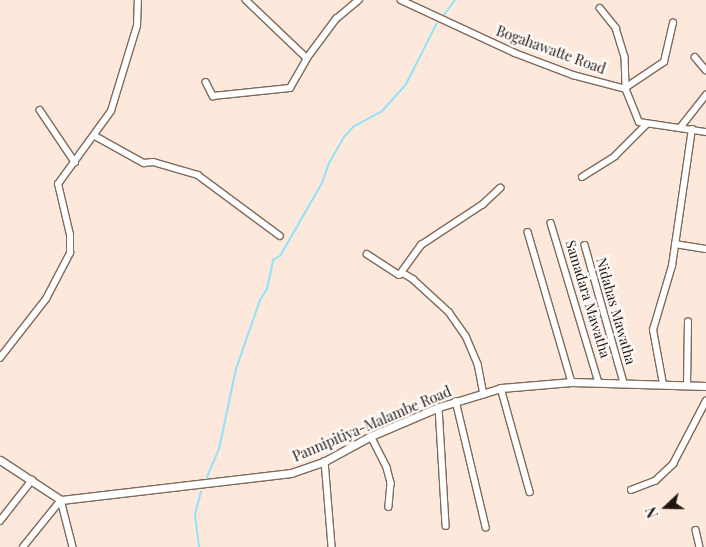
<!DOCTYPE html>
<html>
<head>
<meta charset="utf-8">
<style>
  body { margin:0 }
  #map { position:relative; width:706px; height:547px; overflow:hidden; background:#fce9db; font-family:"Playfair Display",serif }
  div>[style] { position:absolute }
  .stream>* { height:2px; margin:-1px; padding:0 1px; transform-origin:1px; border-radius:1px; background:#91e3f9 }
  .roads { filter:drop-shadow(1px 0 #7e6a5b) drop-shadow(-1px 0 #7e6a5b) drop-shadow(0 1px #7e6a5b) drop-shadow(0 -1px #7e6a5b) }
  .minor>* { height:5.5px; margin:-2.75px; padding:0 2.75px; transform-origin:2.75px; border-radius:2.75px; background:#fff }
  .tertiary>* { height:7px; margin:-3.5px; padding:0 3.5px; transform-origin:3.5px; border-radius:3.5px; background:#fff }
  span { translate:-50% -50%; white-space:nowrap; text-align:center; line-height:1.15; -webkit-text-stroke:5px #fef9f6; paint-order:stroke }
  .street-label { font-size:14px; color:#1f1711 }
  .north { position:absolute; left:641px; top:482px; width:50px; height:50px; -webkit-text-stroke:4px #fef9f6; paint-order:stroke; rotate:249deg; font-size:14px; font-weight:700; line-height:20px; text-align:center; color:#1f1711 }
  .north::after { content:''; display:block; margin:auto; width:18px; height:22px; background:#1f1711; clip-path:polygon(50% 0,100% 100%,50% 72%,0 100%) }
</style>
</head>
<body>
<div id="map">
  <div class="stream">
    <div style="left:443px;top:16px;width:20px;rotate:-53deg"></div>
    <div style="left:207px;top:477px;width:30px;rotate:-67deg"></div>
    <div style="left:219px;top:449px;width:82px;rotate:-78deg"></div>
    <div style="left:236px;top:369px;width:73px;rotate:-70.8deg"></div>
    <div style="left:260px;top:300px;width:13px;rotate:-58deg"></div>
    <div style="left:267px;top:289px;width:30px;rotate:-78deg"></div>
    <div style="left:273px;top:260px;width:8px;rotate:-30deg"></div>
    <div style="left:280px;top:256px;width:84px;rotate:-60.1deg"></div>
    <div style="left:322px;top:183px;width:21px;rotate:-71deg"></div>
    <div style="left:329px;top:163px;width:30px;rotate:-60deg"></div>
    <div style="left:344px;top:137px;width:13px;rotate:-48deg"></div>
    <div style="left:353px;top:127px;width:33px;rotate:-29deg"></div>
    <div style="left:382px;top:111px;width:36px;rotate:-48deg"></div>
    <div style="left:406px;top:84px;width:68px;rotate:-63.1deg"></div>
    <div style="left:199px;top:547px;width:33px;rotate:-97deg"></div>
    <div style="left:195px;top:514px;width:23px;rotate:-75deg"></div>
  </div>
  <div class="roads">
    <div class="minor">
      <div style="left:246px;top:0;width:84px;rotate:43.6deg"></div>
      <div style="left:307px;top:58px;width:49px;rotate:-53.4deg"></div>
      <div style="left:336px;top:19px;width:30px;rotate:-40deg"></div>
      <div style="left:401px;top:0;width:126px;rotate:24.9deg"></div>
      <div style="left:515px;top:53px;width:62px;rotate:20.8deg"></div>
      <div style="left:573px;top:75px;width:55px;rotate:14.8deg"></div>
      <div style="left:626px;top:89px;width:35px;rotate:68deg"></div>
      <div style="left:639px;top:122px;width:68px;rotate:8.5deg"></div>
      <div style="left:600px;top:8px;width:26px;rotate:51deg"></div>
      <div style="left:616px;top:28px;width:30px;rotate:73deg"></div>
      <div style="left:625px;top:57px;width:32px;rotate:88deg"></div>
      <div style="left:695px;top:57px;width:17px;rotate:50deg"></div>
      <div style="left:206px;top:82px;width:16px;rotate:63deg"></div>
      <div style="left:213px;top:96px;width:77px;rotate:-5.9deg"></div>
      <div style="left:290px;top:88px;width:34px;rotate:-60deg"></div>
      <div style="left:628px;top:86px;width:43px;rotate:-33.7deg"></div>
      <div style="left:664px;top:62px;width:40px;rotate:-77deg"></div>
      <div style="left:40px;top:110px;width:63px;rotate:56.1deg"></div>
      <div style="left:680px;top:128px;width:42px;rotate:-51.8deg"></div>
      <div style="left:95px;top:136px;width:56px;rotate:28.9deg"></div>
      <div style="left:144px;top:163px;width:9px;rotate:-6deg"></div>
      <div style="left:153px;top:162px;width:47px;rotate:16.1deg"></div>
      <div style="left:198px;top:175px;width:102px;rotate:36.6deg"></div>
      <div style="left:582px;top:177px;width:39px;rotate:-32deg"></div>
      <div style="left:615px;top:156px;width:44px;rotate:-45deg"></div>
      <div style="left:551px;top:223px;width:167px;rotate:73.3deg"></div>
      <div style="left:528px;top:232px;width:156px;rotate:73.7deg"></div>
      <div style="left:675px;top:244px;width:31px;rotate:9deg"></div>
      <div style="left:585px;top:245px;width:143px;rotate:74.2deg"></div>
      <div style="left:367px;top:254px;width:38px;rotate:33deg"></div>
      <div style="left:399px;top:275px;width:4px;rotate:-27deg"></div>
      <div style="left:403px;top:273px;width:12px;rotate:31deg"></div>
      <div style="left:413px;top:279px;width:49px;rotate:42.5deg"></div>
      <div style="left:449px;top:312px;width:29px;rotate:55deg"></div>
      <div style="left:466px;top:336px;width:30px;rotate:67deg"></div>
      <div style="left:478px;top:364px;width:31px;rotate:79deg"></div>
      <div style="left:400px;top:274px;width:36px;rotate:-54deg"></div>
      <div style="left:421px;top:245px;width:73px;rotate:-33.3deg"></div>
      <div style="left:482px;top:205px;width:25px;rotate:-43deg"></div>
      <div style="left:0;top:358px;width:75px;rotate:-52.1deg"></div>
      <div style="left:46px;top:299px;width:52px;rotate:-62.4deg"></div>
      <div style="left:70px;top:253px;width:18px;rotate:-90deg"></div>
      <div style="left:70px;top:235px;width:52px;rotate:-103.2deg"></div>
      <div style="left:58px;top:184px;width:90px;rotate:-54deg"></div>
      <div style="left:111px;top:111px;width:89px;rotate:-73deg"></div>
      <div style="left:137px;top:26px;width:26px;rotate:-88deg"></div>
      <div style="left:663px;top:384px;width:55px;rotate:-100.5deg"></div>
      <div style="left:653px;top:330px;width:67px;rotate:-73.5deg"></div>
      <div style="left:672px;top:266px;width:138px;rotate:-81.7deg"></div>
      <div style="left:687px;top:385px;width:63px;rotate:-89.1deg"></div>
      <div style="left:501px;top:388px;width:108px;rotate:74.4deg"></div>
      <div style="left:456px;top:401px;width:130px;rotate:76.6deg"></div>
      <div style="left:439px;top:407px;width:119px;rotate:86.6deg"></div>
      <div style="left:371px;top:436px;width:36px;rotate:63deg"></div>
      <div style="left:387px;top:468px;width:16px;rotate:75deg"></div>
      <div style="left:391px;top:483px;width:24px;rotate:95deg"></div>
      <div style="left:325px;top:461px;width:86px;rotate:85.3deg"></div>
      <div style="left:631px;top:490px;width:26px;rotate:-21deg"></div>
      <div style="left:655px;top:481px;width:25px;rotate:-43deg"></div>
      <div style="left:673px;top:464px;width:71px;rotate:-62.4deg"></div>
      <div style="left:61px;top:500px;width:49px;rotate:75.7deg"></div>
      <div style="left:0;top:521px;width:52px;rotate:-52deg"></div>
      <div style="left:696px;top:530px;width:17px;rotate:77deg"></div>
      <div style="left:23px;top:547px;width:60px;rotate:-51deg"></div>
    </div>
    <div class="tertiary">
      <div style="left:0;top:460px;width:73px;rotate:33.3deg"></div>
      <div style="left:61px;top:500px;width:232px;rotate:-6.7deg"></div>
      <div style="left:291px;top:473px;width:36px;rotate:-19deg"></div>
      <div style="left:325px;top:461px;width:52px;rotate:-28.5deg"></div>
      <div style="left:371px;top:436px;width:74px;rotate:-23.1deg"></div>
      <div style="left:439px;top:407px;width:65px;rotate:-17deg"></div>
      <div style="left:501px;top:388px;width:71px;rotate:-4.8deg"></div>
      <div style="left:572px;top:382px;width:134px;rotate:1.7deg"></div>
    </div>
  </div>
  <div class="street-label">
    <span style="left:551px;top:50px;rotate:20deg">Bogahawatte Road</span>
    <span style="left:588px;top:299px;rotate:73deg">Samadara Mawatha</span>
    <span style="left:616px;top:311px;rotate:74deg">Nidahas Mawatha</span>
    <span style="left:372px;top:424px;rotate:-23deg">Pannipitiya-Malambe Road</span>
  </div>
  <div class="north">N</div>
</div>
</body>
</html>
